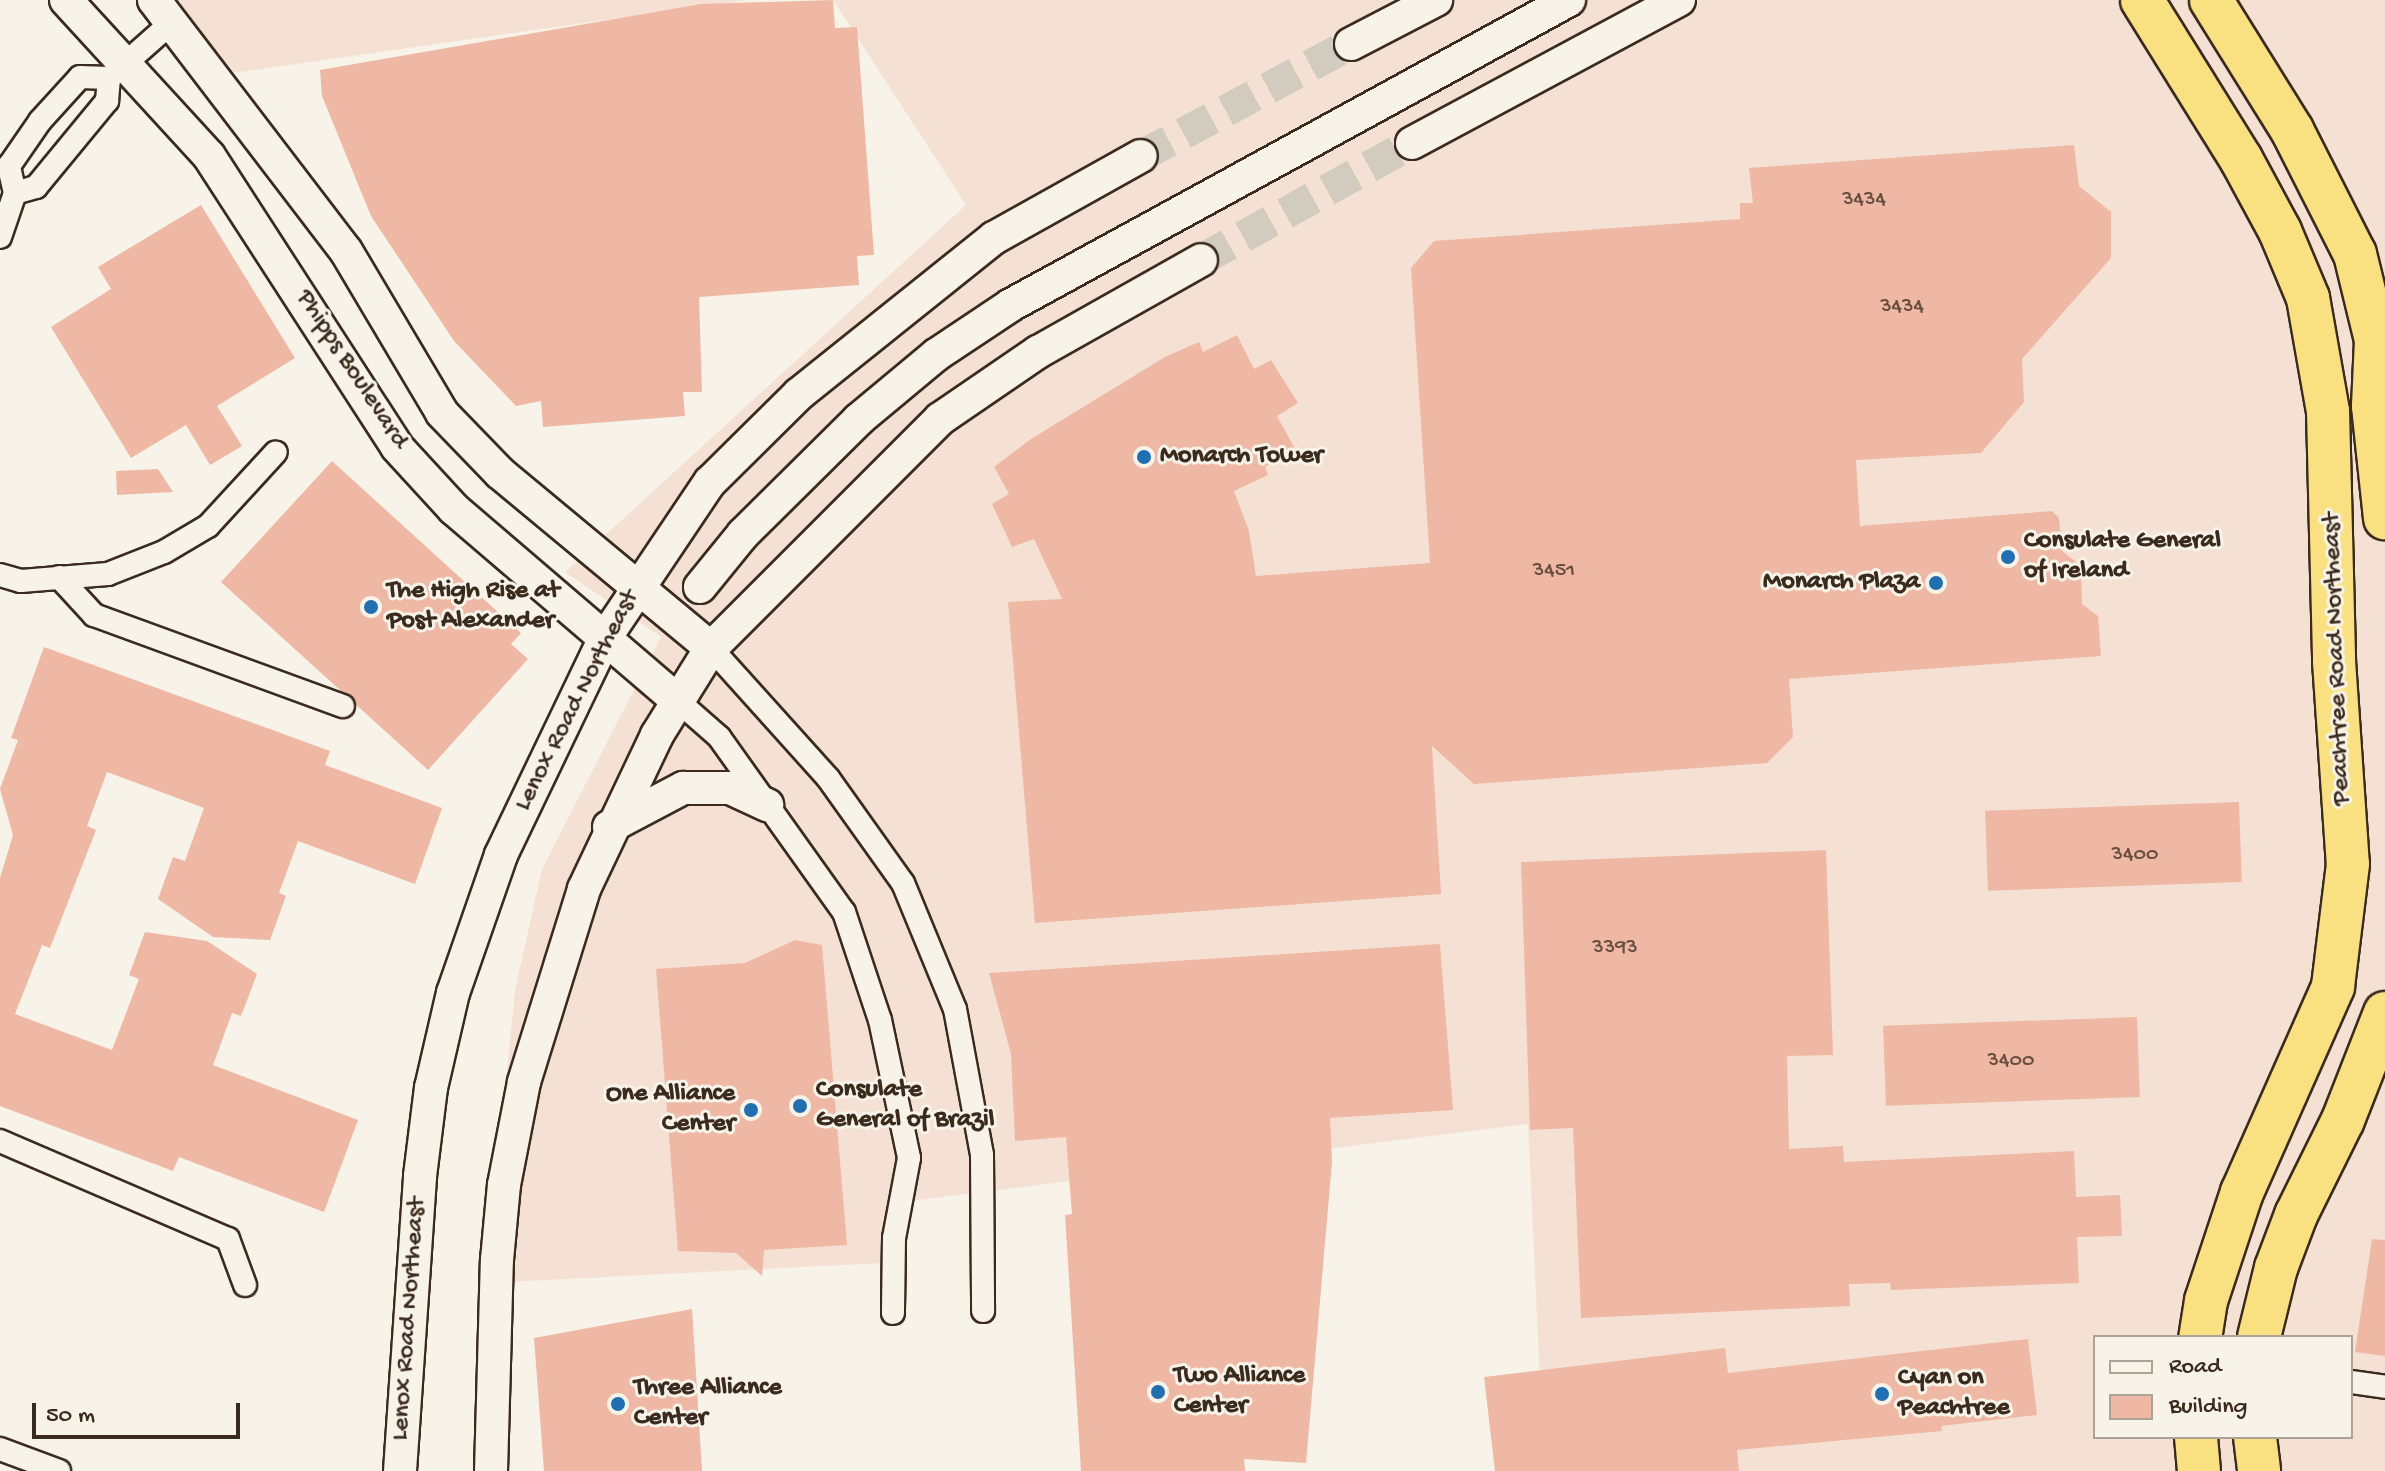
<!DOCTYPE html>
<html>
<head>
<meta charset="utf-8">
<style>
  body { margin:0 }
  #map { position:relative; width:2385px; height:1471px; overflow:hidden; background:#f7f3e8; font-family:"Gochi Hand",sans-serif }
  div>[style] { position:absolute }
  .built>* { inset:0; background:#f5e1d4 }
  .building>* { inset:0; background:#efb8a4; transform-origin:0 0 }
  .secondary-tunnel>* { height:32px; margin-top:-16px; transform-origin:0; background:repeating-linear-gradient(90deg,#d1cbc0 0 32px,transparent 0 48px) }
  .roads { filter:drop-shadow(2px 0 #3b2a1e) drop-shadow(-2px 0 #3b2a1e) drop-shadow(0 2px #3b2a1e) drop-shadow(0 -2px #3b2a1e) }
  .street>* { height:22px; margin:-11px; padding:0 11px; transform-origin:11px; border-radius:11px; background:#f7f3e8 }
  .secondary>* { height:32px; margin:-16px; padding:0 16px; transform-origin:16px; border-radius:16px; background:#f7f3e8 }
  .highway>* { height:42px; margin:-21px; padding:0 21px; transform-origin:21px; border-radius:21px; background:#f9e181 }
  .dots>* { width:22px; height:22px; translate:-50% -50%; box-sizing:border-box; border:4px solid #f7f3e8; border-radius:50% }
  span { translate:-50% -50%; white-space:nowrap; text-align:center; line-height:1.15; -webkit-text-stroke:6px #f7f3e8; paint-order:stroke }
  .number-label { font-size:22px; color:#684e40 }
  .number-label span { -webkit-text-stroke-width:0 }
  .street-label { font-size:26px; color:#3b2a1e }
  .poi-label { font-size:26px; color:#3b2a1e; font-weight:700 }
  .left { translate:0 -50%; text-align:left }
  .right { translate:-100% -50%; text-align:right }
  .legend { position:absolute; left:2093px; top:1335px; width:260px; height:104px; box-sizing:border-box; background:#f7f3e8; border:2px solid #aca397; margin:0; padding:10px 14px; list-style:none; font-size:24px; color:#3b2a1e }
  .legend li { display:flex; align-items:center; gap:16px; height:40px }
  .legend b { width:40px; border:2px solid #aca397 }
  .scale { position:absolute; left:32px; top:1403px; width:208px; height:36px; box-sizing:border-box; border:4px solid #3b2a1e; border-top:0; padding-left:10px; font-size:24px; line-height:28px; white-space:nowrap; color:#3b2a1e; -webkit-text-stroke:6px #f7f3e8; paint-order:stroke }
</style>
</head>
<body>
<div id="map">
  <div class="built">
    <div style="clip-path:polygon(139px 0,746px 0,205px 77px)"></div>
    <div style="clip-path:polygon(evenodd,833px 0,2385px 0,2385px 1471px,1544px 1471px,1528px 1124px,893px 1203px,901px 1262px,486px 1283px,515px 990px,542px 869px,661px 637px,565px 572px,966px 205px,833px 0,2095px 1337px,2351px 1337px,2351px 1437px,2095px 1437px,2095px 1337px)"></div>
  </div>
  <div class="building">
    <div style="clip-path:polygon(833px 0,835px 28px,857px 27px,874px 255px,857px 256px,859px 285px,699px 297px,702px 392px,683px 392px,685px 416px,543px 427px,541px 401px,516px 406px,454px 341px,371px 216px,322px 96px,320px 70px,701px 4px)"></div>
    <div style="clip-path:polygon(2074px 145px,2079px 186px,2111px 212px,2111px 258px,2022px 359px,2024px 402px,1981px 453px,1856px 460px,1860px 526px,2052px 511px,2059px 518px,2062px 551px,2081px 566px,2082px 604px,2098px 616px,2101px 656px,1789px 679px,1793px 737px,1767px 763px,1474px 784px,1432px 746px,1441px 894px,1035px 923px,1008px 602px,1062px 599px,1034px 539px,1012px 547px,992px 504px,1009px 494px,994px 467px,1031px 439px,1165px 357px,1199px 342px,1203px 352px,1237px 335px,1254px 369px,1271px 360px,1298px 403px,1277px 416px,1294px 447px,1265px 467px,1268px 475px,1234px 491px,1249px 531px,1256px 576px,1430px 563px,1411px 268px,1434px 241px,1740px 219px,1740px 203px,1753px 203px,1749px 168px)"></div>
    <div style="clip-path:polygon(201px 205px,295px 358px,217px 406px,242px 446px,210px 465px,186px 425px,131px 458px,51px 327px,111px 289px,98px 267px)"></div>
    <div style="clip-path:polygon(332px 461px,521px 633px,511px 644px,528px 659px,428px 770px,221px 582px)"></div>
    <div style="clip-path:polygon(158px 469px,173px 492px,117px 495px,116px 471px)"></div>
    <div style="clip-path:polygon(44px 647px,330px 751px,325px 765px,442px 808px,415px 884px,298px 841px,279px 893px,286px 896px,270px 940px,213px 937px,158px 899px,173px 857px,185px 861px,204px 808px,107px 772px,87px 826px,96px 830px,50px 948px,42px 945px,15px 1014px,112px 1050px,139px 979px,129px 975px,145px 932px,207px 941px,257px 974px,241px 1016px,232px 1013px,213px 1065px,358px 1120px,324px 1212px,179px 1157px,173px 1171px,0 1106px,0 878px,13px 835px,0 789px,18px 740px,11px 738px)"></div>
    <div style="left:2239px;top:802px;width:80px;height:254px;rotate:88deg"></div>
    <div style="clip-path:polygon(1826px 850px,1833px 1055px,1787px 1056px,1789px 1149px,1843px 1146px,1844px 1162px,2074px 1151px,2076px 1197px,2120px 1195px,2122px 1236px,2077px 1237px,2079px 1283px,1891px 1290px,1890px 1283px,1849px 1284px,1850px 1306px,1581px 1318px,1573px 1128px,1530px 1130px,1521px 862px)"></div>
    <div style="clip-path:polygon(795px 940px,822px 945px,847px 1245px,764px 1250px,762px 1276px,736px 1253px,678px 1251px,656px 969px,745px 963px)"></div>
    <div style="clip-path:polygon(1440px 944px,1453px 1110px,1330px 1118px,1332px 1162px,1306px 1463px,1244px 1459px,1245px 1471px,1081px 1471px,1065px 1215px,1072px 1214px,1066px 1137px,1015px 1141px,1011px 1054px,989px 973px)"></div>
    <div style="left:2137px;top:1017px;width:80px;height:254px;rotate:88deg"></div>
    <div style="clip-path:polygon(2372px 1239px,2385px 1240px,2385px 1356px,2355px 1352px)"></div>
    <div style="clip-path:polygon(692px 1309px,702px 1471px,544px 1471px,534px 1338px)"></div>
    <div style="clip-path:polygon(2028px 1339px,2037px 1415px,1941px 1426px,1942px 1431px,1737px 1450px,1739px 1471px,1495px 1471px,1484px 1377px,1725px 1348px,1728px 1373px)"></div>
  </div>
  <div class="secondary-tunnel">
    <div style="left:1141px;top:156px;width:238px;rotate:-28.1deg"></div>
    <div style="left:1201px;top:260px;width:241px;rotate:-29deg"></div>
  </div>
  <div class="roads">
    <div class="street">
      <div style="left:15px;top:193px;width:22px;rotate:-16deg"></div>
      <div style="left:36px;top:187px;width:112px;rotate:-50.5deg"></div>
      <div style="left:107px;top:101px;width:23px;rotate:-85deg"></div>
      <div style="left:0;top:237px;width:46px;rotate:-71.2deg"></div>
      <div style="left:15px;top:193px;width:28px;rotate:-103deg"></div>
      <div style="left:9px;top:166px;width:55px;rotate:-55.4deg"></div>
      <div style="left:40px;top:121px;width:59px;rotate:-47.7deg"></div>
      <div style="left:80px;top:77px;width:29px;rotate:2deg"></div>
      <div style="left:109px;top:78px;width:84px;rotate:-41.6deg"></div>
      <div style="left:0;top:575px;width:22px;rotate:16deg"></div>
      <div style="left:21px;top:581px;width:87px;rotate:-4.6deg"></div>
      <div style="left:108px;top:574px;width:60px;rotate:-21.4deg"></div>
      <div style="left:164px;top:552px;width:51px;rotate:-30.6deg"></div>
      <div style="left:208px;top:526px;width:100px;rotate:-47.4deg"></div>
      <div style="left:59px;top:577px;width:52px;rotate:47.4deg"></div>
      <div style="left:94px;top:615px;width:265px;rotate:20.1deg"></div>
      <div style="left:711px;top:648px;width:175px;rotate:48deg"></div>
      <div style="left:828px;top:778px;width:129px;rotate:54.5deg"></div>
      <div style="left:903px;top:883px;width:136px;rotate:67.6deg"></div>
      <div style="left:955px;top:1009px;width:148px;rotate:79.5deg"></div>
      <div style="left:982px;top:1155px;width:156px;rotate:89.6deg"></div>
      <div style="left:678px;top:701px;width:55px;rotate:41.3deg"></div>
      <div style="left:719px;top:737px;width:215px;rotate:54.5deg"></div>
      <div style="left:844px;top:912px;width:114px;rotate:71.6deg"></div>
      <div style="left:880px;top:1020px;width:141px;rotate:78.1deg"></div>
      <div style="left:909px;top:1158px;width:81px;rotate:100.6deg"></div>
      <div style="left:894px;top:1238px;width:75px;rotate:90.8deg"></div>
      <div style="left:0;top:1141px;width:248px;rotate:23.3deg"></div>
      <div style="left:228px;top:1239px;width:49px;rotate:69.7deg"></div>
      <div style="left:2351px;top:1382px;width:34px;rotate:8deg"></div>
      <div style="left:0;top:1449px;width:63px;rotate:20.4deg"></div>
    </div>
    <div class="secondary">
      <div style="left:66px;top:0;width:212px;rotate:47.5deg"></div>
      <div style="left:209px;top:156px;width:346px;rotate:57.1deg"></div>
      <div style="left:397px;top:447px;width:84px;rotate:47.4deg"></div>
      <div style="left:454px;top:509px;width:295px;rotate:40.6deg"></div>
      <div style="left:154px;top:0;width:316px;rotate:52.6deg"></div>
      <div style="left:346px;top:251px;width:188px;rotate:59.3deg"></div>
      <div style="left:442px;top:413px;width:83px;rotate:46deg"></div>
      <div style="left:500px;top:473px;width:274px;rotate:39.7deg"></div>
      <div style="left:1351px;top:44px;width:96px;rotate:-27.4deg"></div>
      <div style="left:1412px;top:143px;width:303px;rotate:-28.2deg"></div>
      <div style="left:700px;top:587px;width:68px;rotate:-50.9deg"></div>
      <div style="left:743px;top:534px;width:162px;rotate:-44.7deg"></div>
      <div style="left:858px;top:420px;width:102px;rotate:-39.8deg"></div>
      <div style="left:936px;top:355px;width:90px;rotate:-33.7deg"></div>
      <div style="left:1011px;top:305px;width:636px;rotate:-28.66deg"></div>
      <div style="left:609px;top:827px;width:84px;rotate:-27.8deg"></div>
      <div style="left:683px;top:788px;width:47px"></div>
      <div style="left:730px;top:788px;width:41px;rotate:24.7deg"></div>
      <div style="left:400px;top:1471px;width:296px;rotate:-86.1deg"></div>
      <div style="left:420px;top:1176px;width:89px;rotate:-82.9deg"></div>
      <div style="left:431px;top:1088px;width:98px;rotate:-77deg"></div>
      <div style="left:453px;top:993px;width:146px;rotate:-70.8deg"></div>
      <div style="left:501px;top:855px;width:241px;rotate:-64.4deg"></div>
      <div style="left:605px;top:638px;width:188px;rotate:-56.1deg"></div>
      <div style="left:710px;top:482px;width:125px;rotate:-44.7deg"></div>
      <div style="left:799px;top:394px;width:250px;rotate:-38.7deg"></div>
      <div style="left:994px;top:238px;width:168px;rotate:-29.2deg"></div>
      <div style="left:491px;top:1471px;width:211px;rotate:-88.4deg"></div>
      <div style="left:497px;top:1260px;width:75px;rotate:-84.7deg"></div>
      <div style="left:504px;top:1185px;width:105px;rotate:-79deg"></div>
      <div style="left:524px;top:1082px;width:202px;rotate:-72.7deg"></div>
      <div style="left:584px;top:889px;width:170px;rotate:-64.6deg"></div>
      <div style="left:657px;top:735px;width:102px;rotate:-58.2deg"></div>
      <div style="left:711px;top:648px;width:324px;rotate:-45deg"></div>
      <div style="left:940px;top:419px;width:119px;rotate:-34.4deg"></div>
      <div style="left:1038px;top:352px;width:187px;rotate:-29.4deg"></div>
    </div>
    <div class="highway">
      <div style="left:2142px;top:0;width:187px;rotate:58.1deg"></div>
      <div style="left:2241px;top:159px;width:82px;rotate:61.6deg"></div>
      <div style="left:2280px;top:231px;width:73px;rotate:67.3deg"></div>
      <div style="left:2308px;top:298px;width:115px;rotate:80deg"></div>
      <div style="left:2328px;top:411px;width:250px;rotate:88.6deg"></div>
      <div style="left:2334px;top:661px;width:203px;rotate:86.1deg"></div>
      <div style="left:2348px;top:864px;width:124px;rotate:97deg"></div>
      <div style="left:2333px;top:987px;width:224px;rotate:113.9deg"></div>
      <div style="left:2242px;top:1192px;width:115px;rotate:108.3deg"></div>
      <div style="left:2206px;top:1301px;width:36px;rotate:99deg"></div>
      <div style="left:2211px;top:0;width:153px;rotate:58.1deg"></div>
      <div style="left:2292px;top:130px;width:139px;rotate:63.1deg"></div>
      <div style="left:2355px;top:254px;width:89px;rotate:76.3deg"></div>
      <div style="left:2376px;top:340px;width:66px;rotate:92.6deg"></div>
      <div style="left:2373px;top:406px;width:113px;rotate:83.9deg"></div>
      <div style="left:2259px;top:1337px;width:71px;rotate:-76.2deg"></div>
      <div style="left:2276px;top:1268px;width:57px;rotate:-69.3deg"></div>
      <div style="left:2296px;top:1215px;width:106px;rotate:-63.7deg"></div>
      <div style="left:2343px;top:1120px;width:115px;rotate:-68.6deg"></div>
      <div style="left:2196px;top:1437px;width:34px;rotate:85deg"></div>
      <div style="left:2255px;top:1437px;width:34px;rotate:83deg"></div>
    </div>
  </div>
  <div class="dots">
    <div style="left:1144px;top:457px;background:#1f6fb2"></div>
    <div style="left:2008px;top:557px;background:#1f6fb2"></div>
    <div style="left:1936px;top:583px;background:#1f6fb2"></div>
    <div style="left:371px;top:607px;background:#1f6fb2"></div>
    <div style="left:800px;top:1106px;background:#1f6fb2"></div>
    <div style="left:751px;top:1110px;background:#1f6fb2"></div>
    <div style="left:1158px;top:1392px;background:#1f6fb2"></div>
    <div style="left:1882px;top:1394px;background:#1f6fb2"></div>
    <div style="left:618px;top:1404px;background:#1f6fb2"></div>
  </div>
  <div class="number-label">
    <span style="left:1864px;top:201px">3434</span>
    <span style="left:1902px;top:308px">3434</span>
    <span style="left:1554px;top:572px">3451</span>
    <span style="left:2135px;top:856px">3400</span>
    <span style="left:1615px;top:949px">3393</span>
    <span style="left:2011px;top:1062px">3400</span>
  </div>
  <div class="street-label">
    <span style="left:351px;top:370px;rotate:57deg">Phipps Boulevard</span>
    <span style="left:2338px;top:659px;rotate:-92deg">Peachtree Road Northeast</span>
    <span style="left:578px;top:701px;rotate:-63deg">Lenox Road Northeast</span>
    <span style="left:410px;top:1319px;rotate:-86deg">Lenox Road Northeast</span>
  </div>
  <div class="poi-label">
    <span class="left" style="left:1160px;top:457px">Monarch Tower</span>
    <span class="left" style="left:2024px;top:557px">Consulate General<br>of Ireland</span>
    <span class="right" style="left:1920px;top:583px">Monarch Plaza</span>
    <span class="left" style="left:387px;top:607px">The High Rise at<br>Post Alexander</span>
    <span class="left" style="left:816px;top:1106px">Consulate<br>General of Brazil</span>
    <span class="right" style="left:735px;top:1110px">One Alliance<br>Center</span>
    <span class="left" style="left:1174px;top:1392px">Two Alliance<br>Center</span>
    <span class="left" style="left:1898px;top:1394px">Cyan on<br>Peachtree</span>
    <span class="left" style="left:634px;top:1404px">Three Alliance<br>Center</span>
  </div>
  <ul class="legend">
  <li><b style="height:10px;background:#f7f3e8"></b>Road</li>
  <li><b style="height:22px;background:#efb8a4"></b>Building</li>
  </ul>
  <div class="scale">50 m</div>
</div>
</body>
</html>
